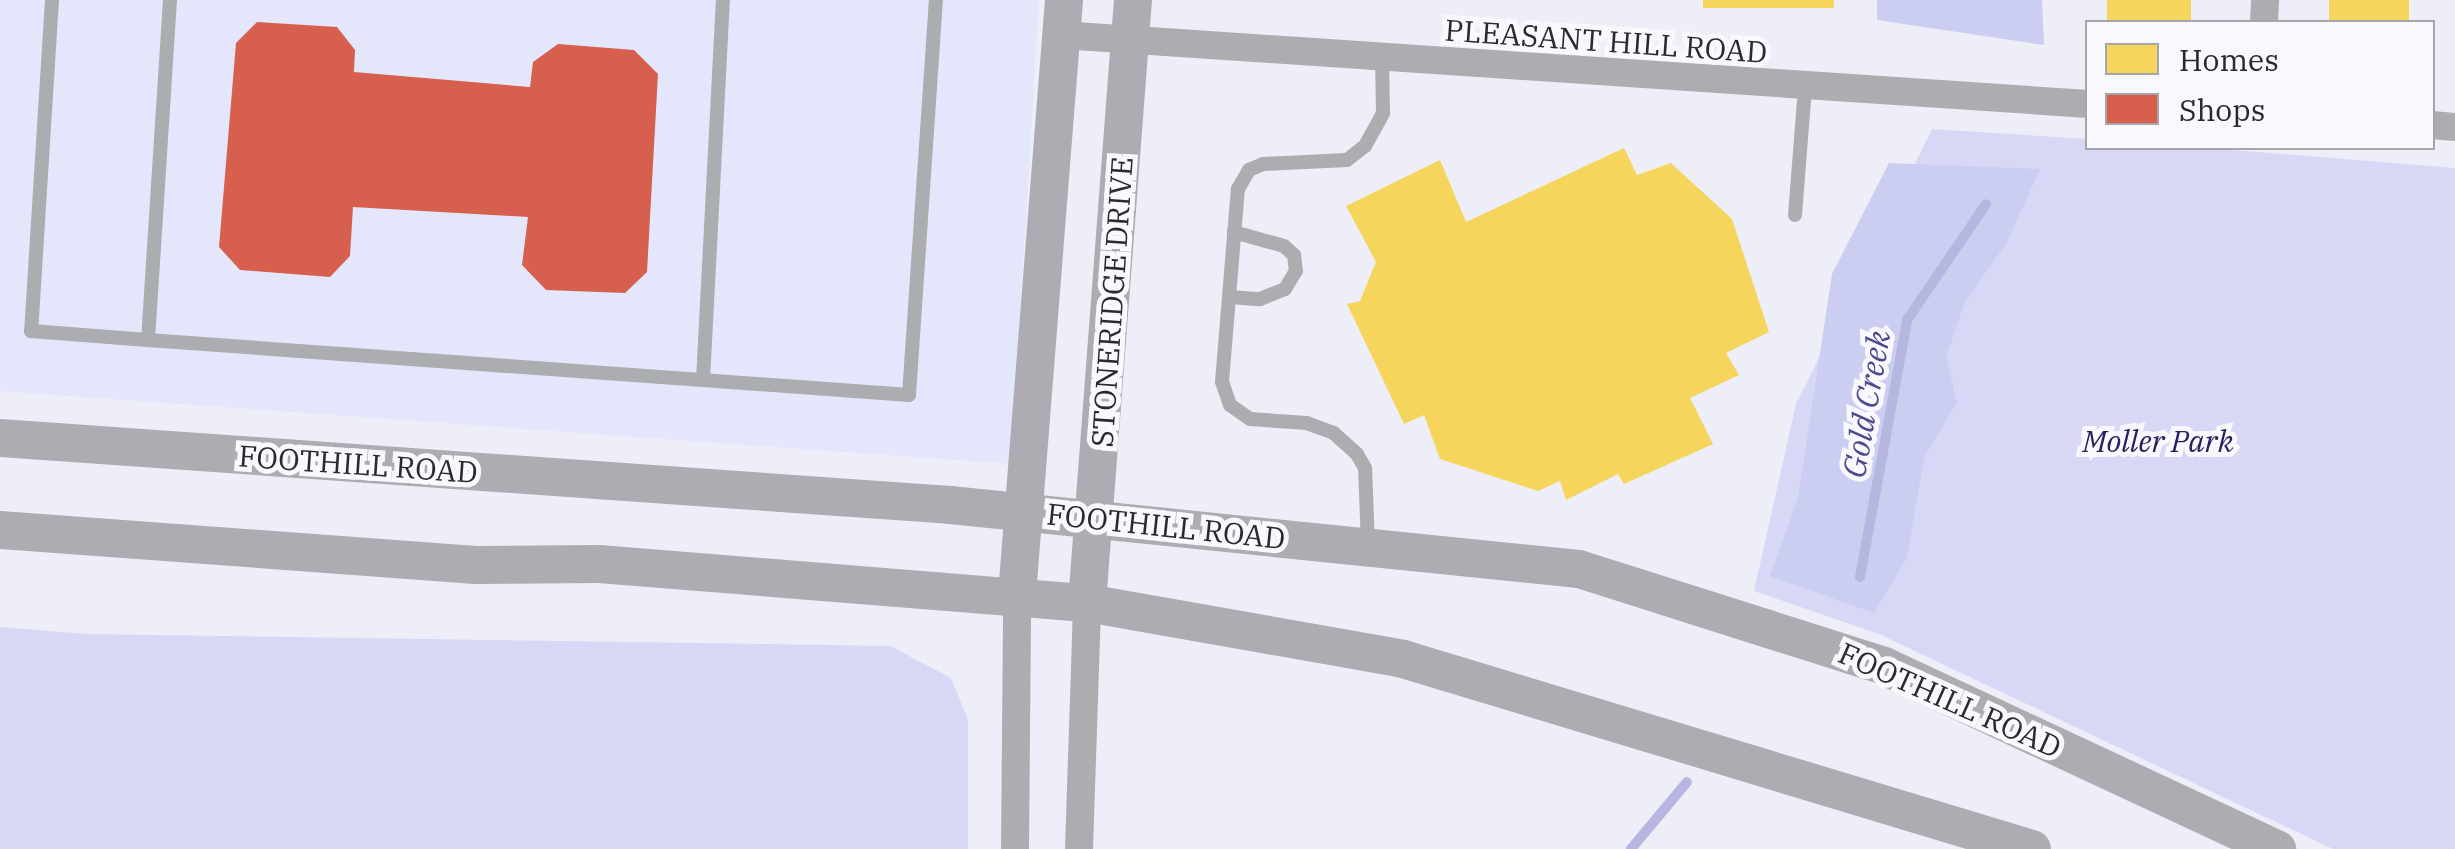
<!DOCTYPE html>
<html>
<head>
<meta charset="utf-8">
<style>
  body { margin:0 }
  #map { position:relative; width:2455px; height:849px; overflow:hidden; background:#edeef8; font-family:"IBM Plex Serif",serif }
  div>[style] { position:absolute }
  .built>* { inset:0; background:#e4e6fb }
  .green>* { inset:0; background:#d6d8f6 }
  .forest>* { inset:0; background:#cccef1 }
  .homes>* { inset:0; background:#f6d55c; transform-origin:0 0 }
  .shops>* { inset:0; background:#d6604d }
  .stream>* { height:10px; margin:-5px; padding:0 5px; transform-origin:5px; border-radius:5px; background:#b5b7e0 }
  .lane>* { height:14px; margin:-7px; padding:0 7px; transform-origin:7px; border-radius:7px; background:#acadb1 }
  .street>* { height:28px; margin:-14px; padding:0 14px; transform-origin:14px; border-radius:14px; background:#acadb1 }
  .secondary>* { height:38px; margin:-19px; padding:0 19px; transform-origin:19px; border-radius:19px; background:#acacb2 }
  span { translate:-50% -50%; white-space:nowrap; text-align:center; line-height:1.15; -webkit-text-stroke:10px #f8f8fd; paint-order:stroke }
  .street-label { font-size:30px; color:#282932 }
  .park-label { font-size:30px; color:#27205f; font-style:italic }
  .water-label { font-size:32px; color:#4c4a8d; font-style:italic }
  .legend { position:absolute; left:2085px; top:20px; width:350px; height:130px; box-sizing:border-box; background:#f8f8fd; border:2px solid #a5a5ac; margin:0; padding:12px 18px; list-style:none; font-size:30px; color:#282932 }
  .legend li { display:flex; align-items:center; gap:20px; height:50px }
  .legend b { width:50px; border:2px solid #a5a5ac }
</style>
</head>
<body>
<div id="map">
  <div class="built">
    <div style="clip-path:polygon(0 0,1039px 0,1011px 464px,0 391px)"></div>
  </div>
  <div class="green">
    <div style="clip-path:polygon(1932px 129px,2087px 139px,2088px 148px,2208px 148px,2455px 168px,2455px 849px,2333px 849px,1879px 634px,1754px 591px,1796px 404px)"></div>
    <div style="clip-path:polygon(0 627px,87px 634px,890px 646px,951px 678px,968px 720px,968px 849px,0 849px)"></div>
  </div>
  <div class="forest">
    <div style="clip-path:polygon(1877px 0,2042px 0,2044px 45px,1877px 20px)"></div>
    <div style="clip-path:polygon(1889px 163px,2040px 169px,2006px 244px,1965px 302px,1946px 357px,1957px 403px,1924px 458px,1907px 558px,1874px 613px,1770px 576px,1798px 498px,1832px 274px)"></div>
  </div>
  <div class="homes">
    <div style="left:1703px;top:0;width:131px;height:8px"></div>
    <div style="left:2107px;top:0;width:84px;height:22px"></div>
    <div style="left:2329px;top:0;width:80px;height:22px"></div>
    <div style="clip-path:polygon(1624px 148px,1637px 175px,1671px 163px,1732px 219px,1769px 332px,1726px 353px,1739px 375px,1690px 398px,1713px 444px,1624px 484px,1618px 474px,1566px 500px,1560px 481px,1538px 491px,1440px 459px,1424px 415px,1404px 424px,1347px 304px,1360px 301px,1376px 262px,1346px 206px,1440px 160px,1466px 222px)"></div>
  </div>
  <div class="shops">
    <div style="clip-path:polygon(257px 22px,337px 27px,355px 50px,354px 72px,530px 87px,533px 62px,558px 44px,634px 50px,658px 74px,647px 272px,625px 293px,546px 290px,522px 265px,528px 217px,353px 207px,350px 256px,330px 277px,240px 270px,219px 247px,236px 43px)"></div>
  </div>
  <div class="stream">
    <div style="left:1860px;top:577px;width:261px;rotate:-79.6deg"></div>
    <div style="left:1907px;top:320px;width:140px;rotate:-55.7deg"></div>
    <div style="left:1631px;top:849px;width:87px;rotate:-50.1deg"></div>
  </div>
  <div class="lane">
    <div style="left:52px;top:0;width:332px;rotate:93.6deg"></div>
    <div style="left:31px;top:331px;width:117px;rotate:4.4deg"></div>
    <div style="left:170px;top:0;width:341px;rotate:93.7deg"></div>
    <div style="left:148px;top:340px;width:763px;rotate:4.13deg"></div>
    <div style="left:909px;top:395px;width:396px;rotate:-86.1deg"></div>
    <div style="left:1795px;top:215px;width:127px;rotate:-85.5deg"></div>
    <div style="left:1229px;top:297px;width:31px;rotate:4deg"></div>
    <div style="left:1260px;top:299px;width:27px;rotate:-22deg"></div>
    <div style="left:1285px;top:289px;width:21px;rotate:-59deg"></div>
    <div style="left:1296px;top:271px;width:16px;rotate:-97deg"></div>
    <div style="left:1294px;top:255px;width:13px;rotate:-138deg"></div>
    <div style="left:1284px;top:246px;width:52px;rotate:-164.4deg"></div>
    <div style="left:703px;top:380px;width:381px;rotate:-87deg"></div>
    <div style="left:1368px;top:545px;width:77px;rotate:-92.2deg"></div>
    <div style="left:1365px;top:468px;width:16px;rotate:-120deg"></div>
    <div style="left:1357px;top:454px;width:31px;rotate:-138deg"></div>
    <div style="left:1334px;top:433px;width:29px;rotate:-160deg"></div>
    <div style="left:1307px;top:423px;width:57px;rotate:-176deg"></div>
    <div style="left:1250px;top:419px;width:24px;rotate:-145deg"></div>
    <div style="left:1230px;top:405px;width:24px;rotate:-109deg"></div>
    <div style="left:1222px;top:382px;width:194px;rotate:-85.3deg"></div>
    <div style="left:1238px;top:189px;width:22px;rotate:-60deg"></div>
    <div style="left:1249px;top:170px;width:15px;rotate:-23deg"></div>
    <div style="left:1263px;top:164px;width:84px;rotate:-2.7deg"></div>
    <div style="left:1347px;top:160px;width:23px;rotate:-38deg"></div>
    <div style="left:1365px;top:146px;width:38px;rotate:-61deg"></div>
    <div style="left:1383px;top:113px;width:56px;rotate:-91deg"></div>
  </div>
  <div class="street">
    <div style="left:2264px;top:22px;width:22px;rotate:-87deg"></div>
    <div style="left:1061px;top:35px;width:1029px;rotate:3.84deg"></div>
    <div style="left:2432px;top:125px;width:23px;rotate:5deg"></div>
    <div style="left:1015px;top:849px;width:254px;rotate:-89.5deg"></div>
    <div style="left:1079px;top:849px;width:246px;rotate:-88.1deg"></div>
  </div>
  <div class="secondary">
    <div style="left:0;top:438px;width:952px;rotate:4.03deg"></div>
    <div style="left:950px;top:505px;width:632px;rotate:5.81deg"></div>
    <div style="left:1579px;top:569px;width:320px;rotate:17.6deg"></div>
    <div style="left:1884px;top:666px;width:434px;rotate:25deg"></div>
    <div style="left:0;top:530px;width:477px;rotate:4.2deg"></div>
    <div style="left:476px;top:565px;width:123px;rotate:-0.5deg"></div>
    <div style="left:599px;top:564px;width:490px;rotate:4.6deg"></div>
    <div style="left:1087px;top:603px;width:321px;rotate:10deg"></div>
    <div style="left:1403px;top:659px;width:657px;rotate:16.81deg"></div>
    <div style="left:1017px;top:595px;width:597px;rotate:-85.48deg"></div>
    <div style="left:1087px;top:603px;width:605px;rotate:-85.64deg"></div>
  </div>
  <div class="street-label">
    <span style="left:1606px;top:41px;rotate:4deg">PLEASANT HILL ROAD</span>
    <span style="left:1112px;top:302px;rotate:-86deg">STONERIDGE DRIVE</span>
    <span style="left:358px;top:464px;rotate:4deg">FOOTHILL ROAD</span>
    <span style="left:1166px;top:526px;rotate:6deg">FOOTHILL ROAD</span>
    <span style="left:1950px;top:700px;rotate:24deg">FOOTHILL ROAD</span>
  </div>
  <div class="park-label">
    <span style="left:2158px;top:441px">Moller Park</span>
  </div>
  <div class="water-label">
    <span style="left:1866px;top:404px;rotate:-80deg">Gold Creek</span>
  </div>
  <ul class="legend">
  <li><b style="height:28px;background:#f6d55c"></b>Homes</li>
  <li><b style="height:28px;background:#d6604d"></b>Shops</li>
  </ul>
</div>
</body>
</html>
